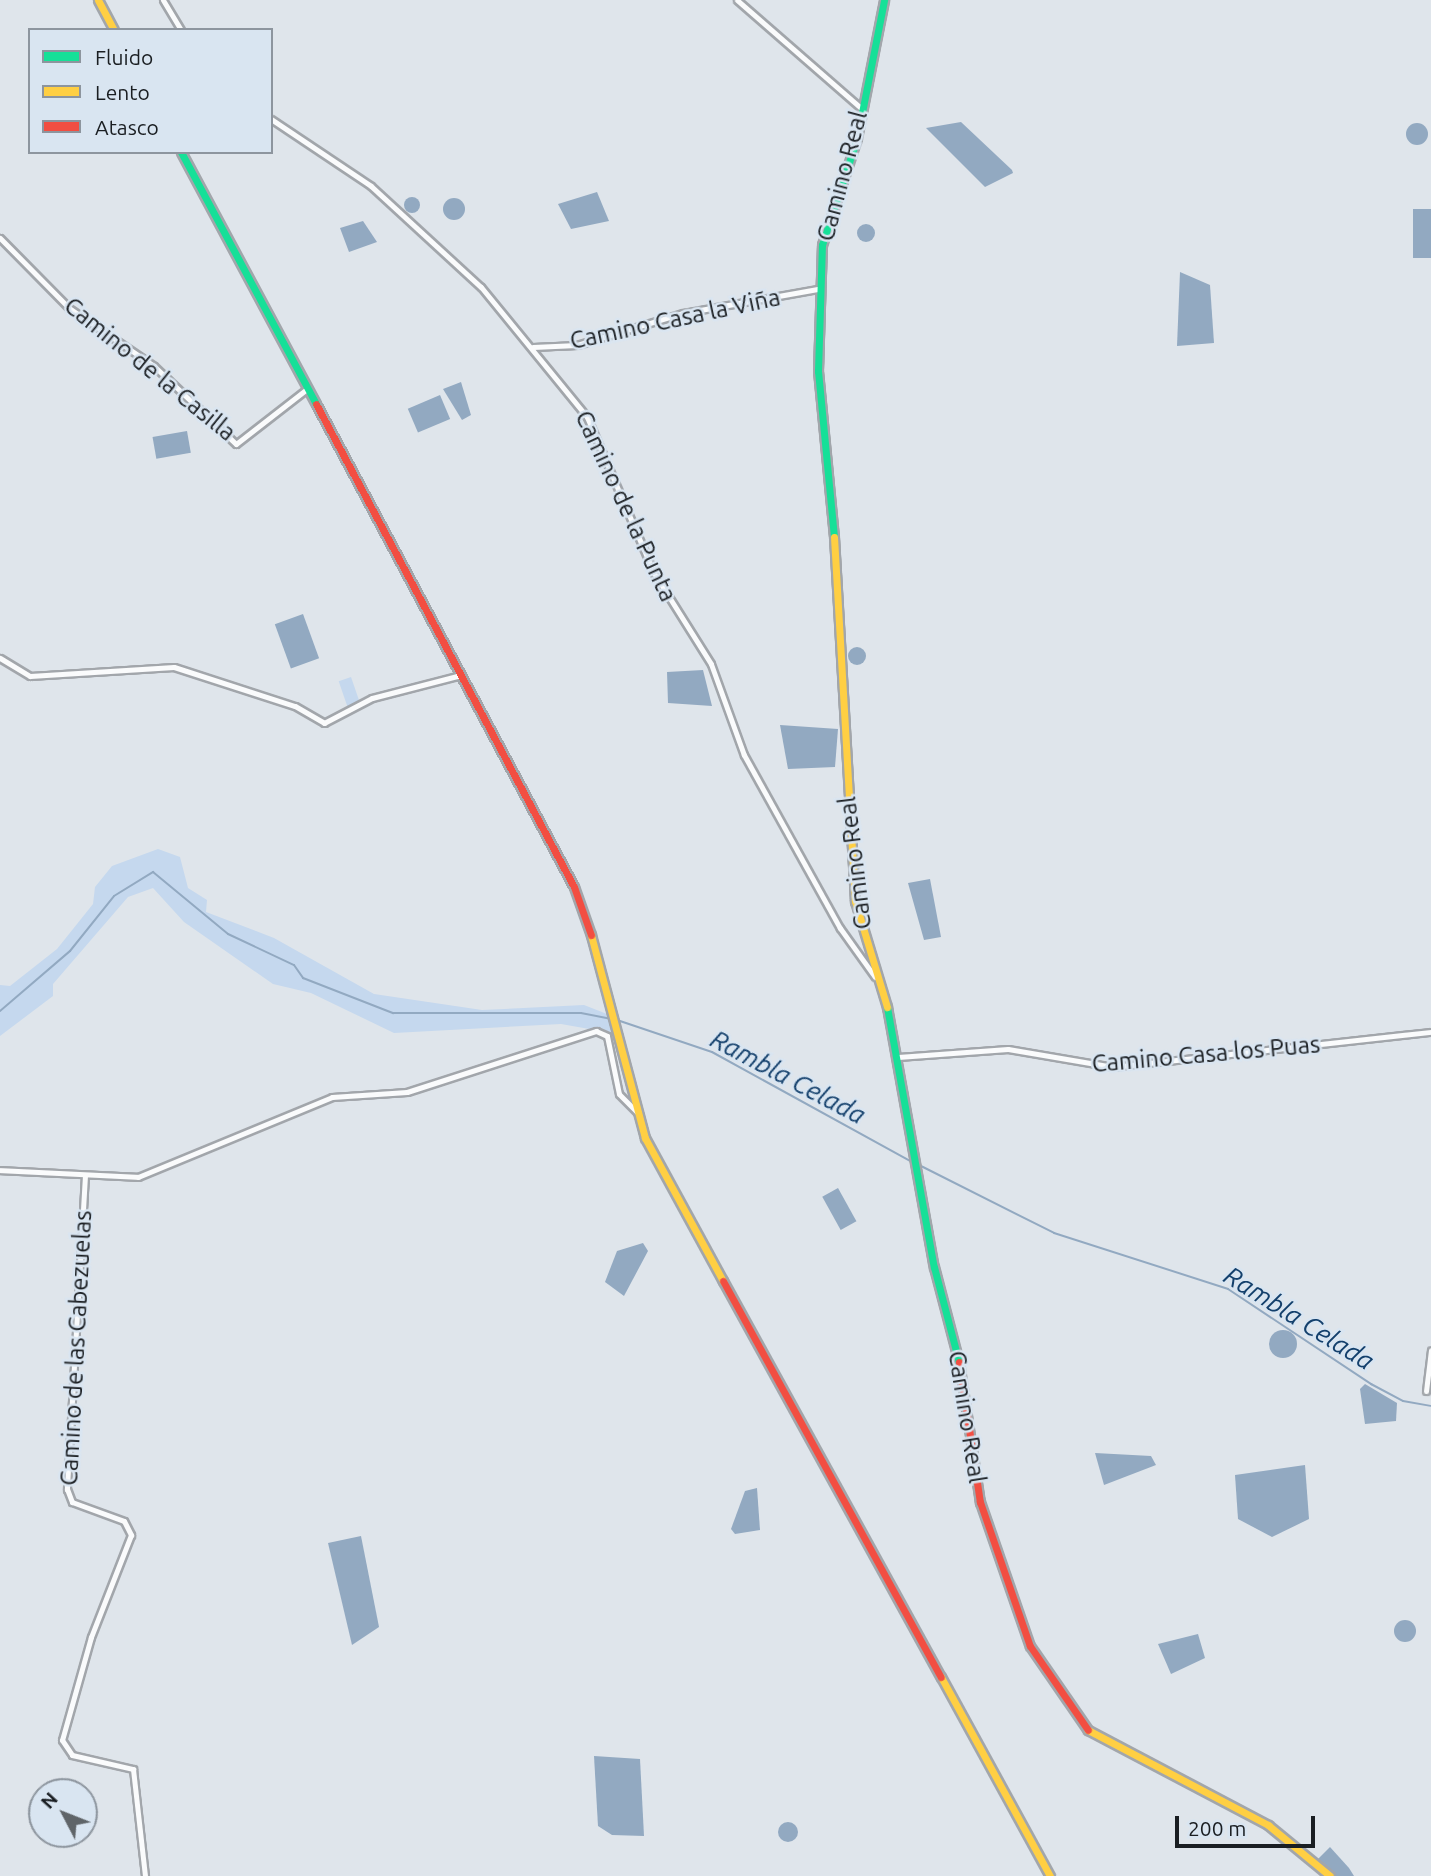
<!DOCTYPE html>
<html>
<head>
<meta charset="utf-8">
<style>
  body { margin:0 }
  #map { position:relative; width:1431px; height:1876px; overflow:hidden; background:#dfe5eb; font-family:Ubuntu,sans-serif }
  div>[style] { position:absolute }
  .green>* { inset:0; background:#c5d8ee; transform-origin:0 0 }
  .water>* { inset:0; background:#92a9c1; transform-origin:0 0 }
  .round { border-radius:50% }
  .stream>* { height:2px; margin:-1px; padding:0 1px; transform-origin:1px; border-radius:1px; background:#92a9c1 }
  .roads { filter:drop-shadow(2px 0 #a2a6ab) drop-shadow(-2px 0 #a2a6ab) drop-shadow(0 2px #a2a6ab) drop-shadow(0 -2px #a2a6ab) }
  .street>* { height:5px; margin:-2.5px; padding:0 2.5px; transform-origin:2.5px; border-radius:2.5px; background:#fafbfc }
  .fast>* { height:7px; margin:-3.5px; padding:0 3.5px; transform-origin:3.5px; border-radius:3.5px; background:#16e098 }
  .slow>* { height:7px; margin:-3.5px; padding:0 3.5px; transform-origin:3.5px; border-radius:3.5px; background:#ffcf43 }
  .jam>* { height:7px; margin:-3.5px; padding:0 3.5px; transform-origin:3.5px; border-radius:3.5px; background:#f24e42 }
  span { translate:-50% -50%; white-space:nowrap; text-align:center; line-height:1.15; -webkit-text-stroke:5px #d9e5f1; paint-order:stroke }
  .street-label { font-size:24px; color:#1a1e22 }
  .water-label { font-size:26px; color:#14406c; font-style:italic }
  .legend { position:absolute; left:28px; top:28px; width:245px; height:126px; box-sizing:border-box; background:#d9e5f1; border:2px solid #8d959e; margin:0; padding:9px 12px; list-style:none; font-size:21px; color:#1a1e22 }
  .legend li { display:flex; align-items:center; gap:14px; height:35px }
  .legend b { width:35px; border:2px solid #8d959e }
  .north { position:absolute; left:28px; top:1778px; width:70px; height:70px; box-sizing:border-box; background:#d9e5f1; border:2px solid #8d959e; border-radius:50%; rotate:312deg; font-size:19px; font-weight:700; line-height:28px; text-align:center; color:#1a1e22 }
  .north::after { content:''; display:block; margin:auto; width:24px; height:32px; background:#5f6468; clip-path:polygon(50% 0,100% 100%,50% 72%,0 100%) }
  .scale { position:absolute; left:1175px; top:1816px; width:140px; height:32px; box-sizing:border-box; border:4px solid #1a1e22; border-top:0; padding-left:9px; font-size:21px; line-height:24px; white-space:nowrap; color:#1a1e22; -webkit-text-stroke:5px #d9e5f1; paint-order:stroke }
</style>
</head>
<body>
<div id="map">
  <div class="green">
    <div style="left:351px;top:677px;width:28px;height:13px;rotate:71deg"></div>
    <div style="clip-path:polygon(158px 849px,180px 857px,188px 888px,207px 900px,206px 912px,274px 938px,374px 994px,482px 1010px,584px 1005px,607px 1014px,612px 1033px,561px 1024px,394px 1033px,311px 993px,273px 984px,184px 922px,153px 888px,128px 897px,53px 984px,53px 996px,0 1036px,0 985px,10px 986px,57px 949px,93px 904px,95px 887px,112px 866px)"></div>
  </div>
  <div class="water">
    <div style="clip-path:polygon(961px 122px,1012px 170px,1013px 173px,985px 187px,926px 128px)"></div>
    <div class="round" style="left:1406px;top:123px;width:22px;height:22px"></div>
    <div style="clip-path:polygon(597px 192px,609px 221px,571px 229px,558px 204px)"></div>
    <div class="round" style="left:404px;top:197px;width:16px;height:16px"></div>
    <div class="round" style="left:443px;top:198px;width:22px;height:22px"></div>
    <div style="left:1431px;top:209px;width:49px;height:18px;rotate:90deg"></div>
    <div style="clip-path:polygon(363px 221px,377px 242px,349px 252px,340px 228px)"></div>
    <div class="round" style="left:857px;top:224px;width:18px;height:18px"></div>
    <div style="clip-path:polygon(1180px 272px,1210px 285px,1214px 343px,1177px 346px)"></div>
    <div style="clip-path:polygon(461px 382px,471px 415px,462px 420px,443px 389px)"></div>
    <div style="left:440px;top:395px;width:26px;height:35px;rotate:67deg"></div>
    <div style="left:187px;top:431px;width:22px;height:35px;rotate:80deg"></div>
    <div style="left:303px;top:614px;width:47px;height:30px;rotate:70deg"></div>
    <div class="round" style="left:848px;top:647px;width:18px;height:18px"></div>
    <div style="clip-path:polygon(703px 670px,712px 706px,668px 703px,667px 672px)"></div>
    <div style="clip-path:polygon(780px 725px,838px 729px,835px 767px,788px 769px)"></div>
    <div style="clip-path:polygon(930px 879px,941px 937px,924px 940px,908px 883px)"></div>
    <div style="left:838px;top:1188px;width:38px;height:18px;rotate:61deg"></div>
    <div style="clip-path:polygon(643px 1243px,648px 1251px,624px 1296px,605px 1282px,617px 1251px)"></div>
    <div class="round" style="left:1269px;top:1330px;width:28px;height:28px"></div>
    <div style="clip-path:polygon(1365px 1384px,1397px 1403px,1396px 1421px,1365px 1424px,1360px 1389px)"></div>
    <div style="clip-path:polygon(1095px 1453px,1151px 1456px,1156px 1465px,1104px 1485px)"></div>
    <div style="clip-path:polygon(1305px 1465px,1309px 1519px,1272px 1537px,1238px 1519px,1235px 1475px)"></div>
    <div style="clip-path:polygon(757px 1488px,760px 1530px,735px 1534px,731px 1529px,745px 1491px)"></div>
    <div style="clip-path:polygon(361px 1536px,379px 1627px,352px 1645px,328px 1543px)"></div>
    <div class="round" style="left:1394px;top:1620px;width:22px;height:22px"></div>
    <div style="clip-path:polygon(1198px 1634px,1205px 1658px,1171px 1674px,1158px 1644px)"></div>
    <div style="clip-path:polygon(594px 1756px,640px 1759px,644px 1836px,612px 1835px,598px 1826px)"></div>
    <div class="round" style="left:778px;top:1822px;width:20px;height:20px"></div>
    <div style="clip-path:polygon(1330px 1847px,1349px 1868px,1354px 1876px,1336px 1876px,1315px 1862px)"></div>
  </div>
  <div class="stream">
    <div style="left:0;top:1011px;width:92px;rotate:-40.6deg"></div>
    <div style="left:70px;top:951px;width:70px;rotate:-51.3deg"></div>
    <div style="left:114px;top:896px;width:46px;rotate:-31.6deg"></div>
    <div style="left:153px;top:872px;width:97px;rotate:39.6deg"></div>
    <div style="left:228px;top:934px;width:73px;rotate:25.2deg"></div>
    <div style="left:294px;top:965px;width:16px;rotate:55deg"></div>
    <div style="left:303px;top:978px;width:97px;rotate:21.3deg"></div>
    <div style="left:393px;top:1013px;width:188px"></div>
    <div style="left:581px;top:1013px;width:31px;rotate:11deg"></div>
    <div style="left:620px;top:1021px;width:97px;rotate:18.6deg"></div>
    <div style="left:712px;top:1052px;width:228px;rotate:28.8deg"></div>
    <div style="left:921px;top:1166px;width:149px;rotate:26.7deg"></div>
    <div style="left:1054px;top:1233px;width:183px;rotate:17.8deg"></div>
    <div style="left:1228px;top:1289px;width:172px;rotate:33.6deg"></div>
    <div style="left:1371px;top:1384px;width:36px;rotate:28deg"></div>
    <div style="left:1403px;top:1401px;width:28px;rotate:10deg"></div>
  </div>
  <div class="roads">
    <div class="street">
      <div style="left:163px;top:0;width:35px;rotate:59deg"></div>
      <div style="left:737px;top:0;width:164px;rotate:41.1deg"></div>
      <div style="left:271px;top:119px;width:120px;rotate:33.8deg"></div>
      <div style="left:371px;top:186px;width:149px;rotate:42.6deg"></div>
      <div style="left:481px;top:287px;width:168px;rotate:50.8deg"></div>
      <div style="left:587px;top:417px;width:170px;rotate:66.8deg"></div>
      <div style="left:654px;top:573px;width:107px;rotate:57.9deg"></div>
      <div style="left:711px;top:664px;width:97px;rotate:70.1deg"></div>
      <div style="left:744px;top:755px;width:198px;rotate:61deg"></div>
      <div style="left:840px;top:928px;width:60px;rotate:54.5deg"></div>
      <div style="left:0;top:238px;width:98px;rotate:45.4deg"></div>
      <div style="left:69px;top:308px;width:103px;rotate:34.3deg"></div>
      <div style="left:154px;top:366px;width:113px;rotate:43.6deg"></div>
      <div style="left:236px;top:444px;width:90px;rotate:-37.8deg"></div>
      <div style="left:533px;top:347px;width:44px;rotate:-2.6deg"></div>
      <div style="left:577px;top:345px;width:111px;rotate:-16.8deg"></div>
      <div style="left:683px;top:313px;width:137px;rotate:-10.1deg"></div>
      <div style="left:0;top:658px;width:35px;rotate:31deg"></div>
      <div style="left:30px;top:676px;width:144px;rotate:-3.6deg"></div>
      <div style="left:174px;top:667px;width:127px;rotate:17.9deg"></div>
      <div style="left:295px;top:706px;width:34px;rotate:30deg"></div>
      <div style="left:324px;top:723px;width:54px;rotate:-27.5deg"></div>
      <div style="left:372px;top:698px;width:92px;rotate:-14.5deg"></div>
      <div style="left:898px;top:1057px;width:110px;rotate:-4.2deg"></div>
      <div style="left:1008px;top:1049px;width:107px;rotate:9.7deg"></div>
      <div style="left:1113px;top:1067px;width:320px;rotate:-6.3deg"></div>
      <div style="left:0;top:1170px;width:138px;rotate:2.9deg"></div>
      <div style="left:138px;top:1177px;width:210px;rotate:-22.4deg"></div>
      <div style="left:332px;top:1097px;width:75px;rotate:-3.8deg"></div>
      <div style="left:407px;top:1092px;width:199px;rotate:-17.9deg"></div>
      <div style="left:596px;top:1031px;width:12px;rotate:24deg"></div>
      <div style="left:607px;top:1036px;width:59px;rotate:78.3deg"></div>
      <div style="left:619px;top:1094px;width:25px;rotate:45deg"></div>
      <div style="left:85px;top:1175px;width:315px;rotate:93.3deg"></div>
      <div style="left:67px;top:1489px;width:14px;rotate:69deg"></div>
      <div style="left:72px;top:1502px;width:55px;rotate:20.1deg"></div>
      <div style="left:124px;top:1521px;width:16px;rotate:63deg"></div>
      <div style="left:131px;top:1535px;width:110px;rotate:111.4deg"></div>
      <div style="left:91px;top:1637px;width:107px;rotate:105.7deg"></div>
      <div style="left:62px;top:1740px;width:18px;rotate:56deg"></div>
      <div style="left:72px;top:1755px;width:63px;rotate:12.9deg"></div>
      <div style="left:133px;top:1769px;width:108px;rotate:83.6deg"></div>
      <div style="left:1426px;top:1391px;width:41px;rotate:-83deg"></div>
    </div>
    <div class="fast">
      <div style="left:181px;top:152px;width:286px;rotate:61.8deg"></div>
      <div style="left:834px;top:537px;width:167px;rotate:-95.5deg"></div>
      <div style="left:818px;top:371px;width:126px;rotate:-88.2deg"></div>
      <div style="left:822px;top:245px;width:113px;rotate:-71.9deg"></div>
      <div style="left:857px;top:138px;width:141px;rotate:-78.9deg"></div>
      <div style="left:887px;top:1007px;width:264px;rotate:79.8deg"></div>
      <div style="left:934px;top:1267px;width:98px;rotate:75.3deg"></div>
    </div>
    <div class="slow">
      <div style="left:98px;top:0;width:34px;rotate:62deg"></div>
      <div style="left:834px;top:537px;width:365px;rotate:86.7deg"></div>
      <div style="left:855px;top:901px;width:111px;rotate:73.2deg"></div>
      <div style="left:591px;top:935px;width:210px;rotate:75.1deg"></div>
      <div style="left:645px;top:1138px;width:163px;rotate:61.4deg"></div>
      <div style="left:941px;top:1677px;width:227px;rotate:61.3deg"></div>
      <div style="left:1088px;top:1730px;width:204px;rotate:27.8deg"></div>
      <div style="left:1268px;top:1825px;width:80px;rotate:39.4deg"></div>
    </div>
    <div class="jam">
      <div style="left:316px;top:404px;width:548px;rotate:61.89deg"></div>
      <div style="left:574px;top:887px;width:51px;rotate:70.5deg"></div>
      <div style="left:723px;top:1281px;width:452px;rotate:61.2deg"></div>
      <div style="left:959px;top:1362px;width:142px;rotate:81.5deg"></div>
      <div style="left:980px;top:1502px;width:152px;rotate:70.9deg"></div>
      <div style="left:1030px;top:1646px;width:102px;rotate:55.4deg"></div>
    </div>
  </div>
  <div class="street-label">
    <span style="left:842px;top:176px;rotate:-75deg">Camino Real</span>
    <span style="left:675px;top:319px;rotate:-12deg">Camino Casa la Viña</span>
    <span style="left:150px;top:369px;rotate:39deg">Camino de la Casilla</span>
    <span style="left:626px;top:506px;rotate:65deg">Camino de la Punta</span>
    <span style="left:855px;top:863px;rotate:-97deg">Camino Real</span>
    <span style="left:1206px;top:1054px;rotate:-5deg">Camino Casa los Puas</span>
    <span style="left:76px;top:1348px;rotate:-87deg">Camino de las Cabezuelas</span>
    <span style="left:967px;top:1417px;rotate:81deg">Camino Real</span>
  </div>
  <div class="water-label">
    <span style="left:788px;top:1077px;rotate:28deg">Rambla Celada</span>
    <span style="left:1299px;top:1318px;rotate:32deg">Rambla Celada</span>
  </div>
  <ul class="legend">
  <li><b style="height:9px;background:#16e098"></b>Fluido</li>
  <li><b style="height:9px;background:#ffcf43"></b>Lento</li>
  <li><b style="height:9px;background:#f24e42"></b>Atasco</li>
  </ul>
  <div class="north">N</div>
  <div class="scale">200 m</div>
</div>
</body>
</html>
